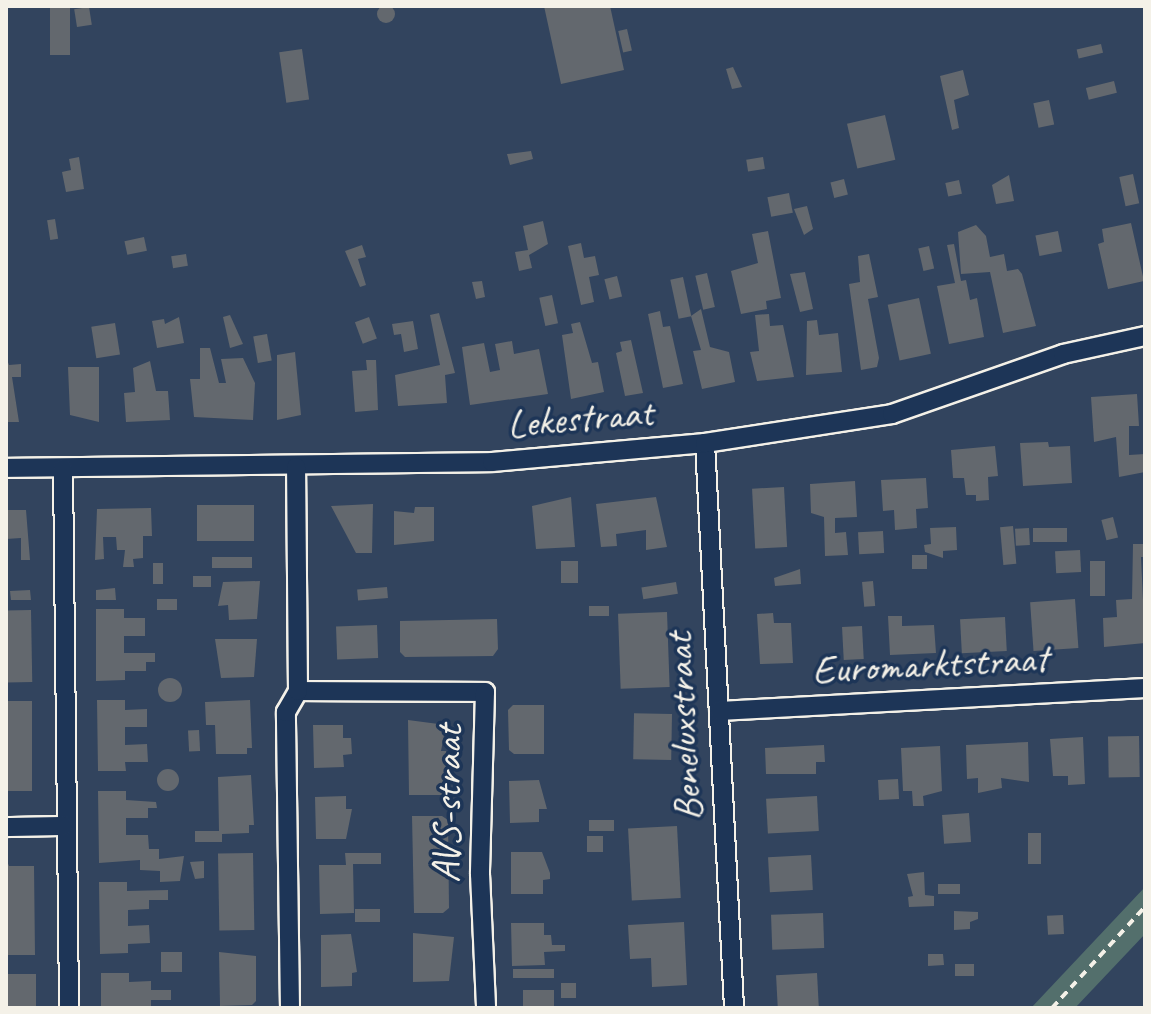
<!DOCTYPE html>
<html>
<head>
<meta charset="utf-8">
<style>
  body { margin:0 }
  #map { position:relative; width:1151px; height:1014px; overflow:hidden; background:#32445e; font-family:Caveat,sans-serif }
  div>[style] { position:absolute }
  .green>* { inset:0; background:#536f6c }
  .building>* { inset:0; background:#63686e; transform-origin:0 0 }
  .round { border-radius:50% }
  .path>* { height:4px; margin-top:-2px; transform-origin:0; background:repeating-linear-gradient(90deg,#f4f1e8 0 8px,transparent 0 14px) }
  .roads { filter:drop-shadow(2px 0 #f4f1e8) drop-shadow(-2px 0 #f4f1e8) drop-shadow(0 2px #f4f1e8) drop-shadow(0 -2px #f4f1e8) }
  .minor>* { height:18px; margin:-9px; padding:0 9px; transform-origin:9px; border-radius:9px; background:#1d3557 }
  span { translate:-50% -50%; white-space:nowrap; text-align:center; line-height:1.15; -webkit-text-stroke:7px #1d3557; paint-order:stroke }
  .street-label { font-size:40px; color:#f4f1e8 }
  .frame { position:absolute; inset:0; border:8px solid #f4f1e8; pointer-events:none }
</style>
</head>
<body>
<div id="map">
  <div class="green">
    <div style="clip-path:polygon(1145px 887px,1145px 934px,1075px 1008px,1031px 1008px)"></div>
  </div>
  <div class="building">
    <div class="round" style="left:377px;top:5px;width:18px;height:18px"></div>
    <div style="left:50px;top:6px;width:20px;height:49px"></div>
    <div style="clip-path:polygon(544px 6px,610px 6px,624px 70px,561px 84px)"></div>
    <div style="left:89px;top:7px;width:18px;height:15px;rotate:81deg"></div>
    <div style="left:627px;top:29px;width:22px;height:9px;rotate:77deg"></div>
    <div style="left:1101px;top:44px;width:9px;height:25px;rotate:77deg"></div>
    <div style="left:302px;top:49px;width:51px;height:23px;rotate:82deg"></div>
    <div style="clip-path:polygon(733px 67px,742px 87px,732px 89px,726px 69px)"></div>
    <div style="clip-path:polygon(963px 70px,969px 95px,954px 100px,959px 128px,952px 130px,940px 76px)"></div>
    <div style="left:1114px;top:81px;width:12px;height:29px;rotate:76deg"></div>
    <div style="left:1049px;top:100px;width:25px;height:16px;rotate:78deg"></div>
    <div style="left:885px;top:115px;width:46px;height:39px;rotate:77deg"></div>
    <div style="clip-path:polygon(531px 151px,533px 159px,510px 165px,507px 154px)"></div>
    <div style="clip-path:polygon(79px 157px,84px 189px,66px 192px,62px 172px,71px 170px,69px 159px)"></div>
    <div style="left:763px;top:157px;width:12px;height:17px;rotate:81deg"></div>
    <div style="left:1133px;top:174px;width:30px;height:14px;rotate:78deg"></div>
    <div style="clip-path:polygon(1009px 175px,1014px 201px,996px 204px,992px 185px)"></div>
    <div style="left:844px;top:179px;width:16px;height:14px;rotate:76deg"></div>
    <div style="left:959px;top:180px;width:14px;height:14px;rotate:78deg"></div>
    <div style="left:789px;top:193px;width:20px;height:22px;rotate:79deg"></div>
    <div style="clip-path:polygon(807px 206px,813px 229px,804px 235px,794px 209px)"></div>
    <div style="left:55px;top:219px;width:20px;height:8px;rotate:81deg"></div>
    <div style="clip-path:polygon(543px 221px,548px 244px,529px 255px,532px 268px,519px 271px,515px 252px,528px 250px,523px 226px)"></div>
    <div style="clip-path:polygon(1131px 223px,1144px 281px,1108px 289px,1098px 244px,1104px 242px,1102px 229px)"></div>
    <div style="clip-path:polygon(976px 225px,986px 236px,990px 257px,1004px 254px,1007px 271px,1018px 269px,1022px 274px,1036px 326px,1003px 333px,990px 272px,961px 274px,958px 232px)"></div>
    <div style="clip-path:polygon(768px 231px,781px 298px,766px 301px,767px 309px,741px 314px,731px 271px,758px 263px,752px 234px)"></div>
    <div style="left:1058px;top:231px;width:21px;height:23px;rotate:79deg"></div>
    <div style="left:144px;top:237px;width:14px;height:20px;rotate:78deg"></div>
    <div style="clip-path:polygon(581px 243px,584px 258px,595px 256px,599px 275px,589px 277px,594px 302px,581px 305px,568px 246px)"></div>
    <div style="clip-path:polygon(954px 244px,961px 281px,966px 280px,970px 300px,977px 298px,984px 337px,949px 344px,937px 286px,955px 283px,947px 245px)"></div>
    <div style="clip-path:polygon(362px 245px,366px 257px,358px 259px,366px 285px,360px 287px,345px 251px)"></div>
    <div style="left:929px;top:246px;width:23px;height:11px;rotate:77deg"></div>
    <div style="left:186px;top:254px;width:12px;height:15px;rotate:81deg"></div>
    <div style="clip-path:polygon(869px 254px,878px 297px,868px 299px,879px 358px,877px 367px,861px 370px,849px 284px,860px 282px,858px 256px)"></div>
    <div style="clip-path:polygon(805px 272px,813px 309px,800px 312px,790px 274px)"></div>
    <div style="left:707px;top:273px;width:35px;height:12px;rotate:77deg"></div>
    <div style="left:617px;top:276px;width:21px;height:13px;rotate:76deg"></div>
    <div style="left:683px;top:277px;width:40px;height:13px;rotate:78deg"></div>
    <div style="clip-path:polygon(482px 281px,485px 297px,476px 299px,472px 282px)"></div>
    <div style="left:552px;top:295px;width:29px;height:13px;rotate:78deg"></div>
    <div style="left:919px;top:298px;width:57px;height:32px;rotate:78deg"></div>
    <div style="clip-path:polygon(701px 309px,710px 347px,729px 352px,735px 382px,702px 389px,693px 351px,701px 350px,691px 316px)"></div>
    <div style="clip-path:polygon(660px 311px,663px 327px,670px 326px,683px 384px,663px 388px,648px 314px)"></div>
    <div style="clip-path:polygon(439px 313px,455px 373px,445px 375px,447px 403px,398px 406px,395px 375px,440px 365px,430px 315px)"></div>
    <div style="clip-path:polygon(769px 314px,770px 326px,783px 325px,794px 377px,757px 381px,750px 352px,759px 351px,755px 315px)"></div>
    <div style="clip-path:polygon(230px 315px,243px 344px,230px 348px,223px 317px)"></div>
    <div style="clip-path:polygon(179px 317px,184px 343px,157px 348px,152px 321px,164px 319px,165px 324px)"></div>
    <div style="left:369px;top:317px;width:23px;height:15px;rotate:70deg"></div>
    <div style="clip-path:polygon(817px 320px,819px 335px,838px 333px,842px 372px,806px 375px,807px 321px)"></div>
    <div style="clip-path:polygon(413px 321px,418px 349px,404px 352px,401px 334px,394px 335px,392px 324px)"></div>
    <div style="clip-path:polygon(580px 322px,592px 363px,598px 362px,604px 392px,571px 399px,562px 335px,573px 333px,571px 324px)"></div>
    <div style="left:115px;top:323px;width:32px;height:24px;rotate:81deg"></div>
    <div style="left:267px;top:334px;width:27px;height:14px;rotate:80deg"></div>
    <div style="clip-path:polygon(631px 340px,643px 393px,625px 396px,616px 353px,622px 351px,620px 342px)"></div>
    <div style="clip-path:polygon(512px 341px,514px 354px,539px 349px,548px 394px,470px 405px,462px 347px,484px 343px,490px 372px,500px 370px,495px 344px)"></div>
    <div style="clip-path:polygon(200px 348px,210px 348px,219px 383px,226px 383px,221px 359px,243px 358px,255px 383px,253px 420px,194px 417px,190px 379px,200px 379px)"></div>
    <div style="clip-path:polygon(295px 352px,301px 415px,277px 420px,277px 355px)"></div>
    <div style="clip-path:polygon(6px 357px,9px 365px,21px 364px,21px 377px,12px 377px,19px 422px,6px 422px)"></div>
    <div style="clip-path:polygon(366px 360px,376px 360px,378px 410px,355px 412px,352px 371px,367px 370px)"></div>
    <div style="clip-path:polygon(150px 361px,156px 391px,168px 391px,170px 420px,126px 422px,124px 393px,135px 392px,133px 368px)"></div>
    <div style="clip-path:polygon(68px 367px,99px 367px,99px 422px,70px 415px)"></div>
    <div style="clip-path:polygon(1137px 394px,1139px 426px,1129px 426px,1129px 455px,1145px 454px,1145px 472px,1119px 477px,1116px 437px,1094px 442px,1091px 397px)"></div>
    <div style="clip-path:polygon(1048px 442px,1049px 447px,1070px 446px,1072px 483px,1023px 486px,1020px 443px)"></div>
    <div style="clip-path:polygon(995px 446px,998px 476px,988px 477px,989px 500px,976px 501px,976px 495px,966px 495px,964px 478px,953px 478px,951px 450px)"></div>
    <div style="clip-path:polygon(926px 478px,928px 508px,916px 509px,917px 528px,895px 530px,894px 510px,883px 511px,881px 480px)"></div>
    <div style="clip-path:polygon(855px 481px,857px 517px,835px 518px,835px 533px,846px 532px,848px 555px,825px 556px,824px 517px,811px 513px,810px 484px)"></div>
    <div style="left:784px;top:487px;width:60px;height:32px;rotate:87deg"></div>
    <div style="clip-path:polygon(571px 497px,575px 547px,536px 549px,532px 506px)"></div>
    <div style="clip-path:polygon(656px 497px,667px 547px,646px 550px,646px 530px,616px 534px,617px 546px,601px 547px,596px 504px)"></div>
    <div style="clip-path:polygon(373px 504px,372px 553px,356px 553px,331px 506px)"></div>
    <div style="left:254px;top:505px;width:36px;height:57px;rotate:90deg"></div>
    <div style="clip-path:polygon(415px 507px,434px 507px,434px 541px,394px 545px,394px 511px,414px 513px)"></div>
    <div style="clip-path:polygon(151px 508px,152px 536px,143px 536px,143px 558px,133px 559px,134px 567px,123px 567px,125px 550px,117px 550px,116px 537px,103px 537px,104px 559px,95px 560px,97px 509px)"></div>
    <div style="clip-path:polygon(6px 510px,26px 510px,30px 560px,21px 560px,21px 538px,6px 539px)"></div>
    <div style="left:1113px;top:517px;width:21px;height:12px;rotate:76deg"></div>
    <div style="left:1013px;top:526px;width:38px;height:13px;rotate:85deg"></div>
    <div style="clip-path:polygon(956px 527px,957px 550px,943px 551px,943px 558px,925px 552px,924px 545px,931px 544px,930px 528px)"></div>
    <div style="left:1029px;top:528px;width:17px;height:14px;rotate:87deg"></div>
    <div style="left:1067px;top:528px;width:14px;height:34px;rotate:90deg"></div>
    <div style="left:883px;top:531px;width:22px;height:25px;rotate:87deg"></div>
    <div style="clip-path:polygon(1133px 544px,1145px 544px,1145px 557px,1141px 557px,1145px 643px,1104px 647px,1103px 618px,1117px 617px,1116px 600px,1132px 599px)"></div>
    <div style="left:1080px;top:550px;width:22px;height:25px;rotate:87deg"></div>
    <div style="left:912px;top:555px;width:15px;height:14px"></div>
    <div style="left:212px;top:557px;width:40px;height:11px"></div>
    <div style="left:578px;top:561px;width:22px;height:17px;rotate:90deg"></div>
    <div style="left:1090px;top:561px;width:15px;height:35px"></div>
    <div style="left:153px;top:563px;width:10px;height:21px"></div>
    <div style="clip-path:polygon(800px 569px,801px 584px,775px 586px,774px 578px)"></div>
    <div style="left:193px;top:576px;width:18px;height:11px"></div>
    <div style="clip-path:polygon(260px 581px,257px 619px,229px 620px,228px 605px,218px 606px,223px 582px)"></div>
    <div style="left:873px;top:581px;width:25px;height:11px;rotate:85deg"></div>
    <div style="left:676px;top:582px;width:12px;height:35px;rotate:81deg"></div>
    <div style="left:387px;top:587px;width:11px;height:30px;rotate:85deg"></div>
    <div style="clip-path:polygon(115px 588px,116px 600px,96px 600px,96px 590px)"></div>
    <div style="clip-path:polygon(30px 590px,31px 600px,11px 600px,10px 591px)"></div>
    <div style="left:157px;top:599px;width:20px;height:11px"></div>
    <div style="left:1075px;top:599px;width:49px;height:45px;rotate:86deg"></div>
    <div style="left:589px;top:606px;width:20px;height:10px"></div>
    <div style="clip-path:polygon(96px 609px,124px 609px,124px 618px,145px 618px,145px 636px,124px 636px,124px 653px,155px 653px,155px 662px,146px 662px,146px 671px,125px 671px,125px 680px,96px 681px)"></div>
    <div style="left:31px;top:610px;width:72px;height:25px;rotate:89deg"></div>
    <div style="left:667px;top:612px;width:75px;height:49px;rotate:88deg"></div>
    <div style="clip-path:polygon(773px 613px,774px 623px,791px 623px,793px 663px,760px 664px,757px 614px)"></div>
    <div style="clip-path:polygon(888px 616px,902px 616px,902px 626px,934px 625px,936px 653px,890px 655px)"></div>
    <div style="left:1005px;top:617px;width:34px;height:45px;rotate:87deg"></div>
    <div style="clip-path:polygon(497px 619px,498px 649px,493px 656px,405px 657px,400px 652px,400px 621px)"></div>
    <div style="left:377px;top:625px;width:33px;height:41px;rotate:88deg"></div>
    <div style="left:862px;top:626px;width:33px;height:20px;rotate:87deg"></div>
    <div style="clip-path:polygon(215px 639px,257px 639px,254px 677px,221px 678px)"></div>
    <div class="round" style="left:158px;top:678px;width:24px;height:24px"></div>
    <div style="clip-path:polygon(97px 700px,125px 700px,125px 710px,147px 709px,147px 727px,125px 727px,125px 745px,147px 744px,148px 762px,125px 762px,126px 771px,98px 771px)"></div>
    <div style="clip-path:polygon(250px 700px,252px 748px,247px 748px,247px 754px,216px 754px,215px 725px,206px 725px,205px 702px)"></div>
    <div style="left:6px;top:701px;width:26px;height:90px"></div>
    <div style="clip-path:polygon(513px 705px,544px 705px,544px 754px,514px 754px,509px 750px,508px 710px)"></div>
    <div style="left:672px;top:714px;width:46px;height:38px;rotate:91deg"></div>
    <div style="clip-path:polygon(408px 720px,446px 725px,441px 751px,446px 751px,447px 790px,442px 795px,409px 795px)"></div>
    <div style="clip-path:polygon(313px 725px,343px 725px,343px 738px,351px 738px,352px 754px,343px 755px,344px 767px,314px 768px)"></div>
    <div style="left:199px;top:730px;width:21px;height:11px;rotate:87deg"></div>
    <div style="left:1139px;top:736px;width:41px;height:31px;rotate:89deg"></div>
    <div style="clip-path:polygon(1083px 737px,1085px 784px,1068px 785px,1068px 776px,1053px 776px,1050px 739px)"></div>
    <div style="clip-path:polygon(1028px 742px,1029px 782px,1001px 778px,1002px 788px,978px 793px,978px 778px,967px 779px,966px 745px)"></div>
    <div style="clip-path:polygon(824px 745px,825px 762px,816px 762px,816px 774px,766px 774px,765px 748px)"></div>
    <div style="clip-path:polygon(940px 746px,942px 791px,923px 796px,924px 806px,913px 806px,912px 791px,903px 791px,901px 748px)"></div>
    <div class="round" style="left:157px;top:769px;width:22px;height:22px"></div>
    <div style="clip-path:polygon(251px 775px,254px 825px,249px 825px,249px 833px,222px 834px,222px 842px,195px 842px,195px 831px,219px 831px,218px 777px)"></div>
    <div style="left:898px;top:779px;width:20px;height:20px;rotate:87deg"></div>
    <div style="clip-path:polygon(539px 780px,547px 809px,539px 809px,539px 822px,510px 823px,509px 781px)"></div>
    <div style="clip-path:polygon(98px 791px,126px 791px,126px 800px,156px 802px,157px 808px,148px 808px,148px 818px,126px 818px,126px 835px,148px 835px,149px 849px,159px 849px,159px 859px,184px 856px,180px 881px,160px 882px,160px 871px,140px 870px,140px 860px,99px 863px)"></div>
    <div style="clip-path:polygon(346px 796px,346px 809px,352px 809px,346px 839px,316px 839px,315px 797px)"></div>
    <div style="left:817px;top:796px;width:35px;height:51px;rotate:87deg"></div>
    <div style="left:969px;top:813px;width:29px;height:27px;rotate:86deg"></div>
    <div style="clip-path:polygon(412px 816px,442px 816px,448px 820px,449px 908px,443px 913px,414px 913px)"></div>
    <div style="left:614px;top:820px;width:11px;height:25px;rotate:90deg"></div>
    <div style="left:677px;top:826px;width:72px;height:49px;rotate:87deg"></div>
    <div style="left:1041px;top:833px;width:31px;height:13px;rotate:90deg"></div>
    <div style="left:587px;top:836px;width:16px;height:16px"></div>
    <div style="clip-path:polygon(511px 852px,542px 852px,550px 873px,550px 879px,543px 880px,543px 894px,511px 894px)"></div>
    <div style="left:253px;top:853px;width:77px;height:35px;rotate:89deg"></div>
    <div style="clip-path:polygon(345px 853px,381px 853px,381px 864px,353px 864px,354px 913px,320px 914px,319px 865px,346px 865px)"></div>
    <div style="left:811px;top:855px;width:35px;height:43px;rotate:87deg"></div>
    <div style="clip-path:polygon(6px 859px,9px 866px,34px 866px,35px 955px,8px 955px)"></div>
    <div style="clip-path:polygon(204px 861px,204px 878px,195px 879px,190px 862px)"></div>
    <div style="clip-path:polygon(924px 872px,925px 895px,934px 896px,934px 906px,909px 907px,908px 897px,913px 896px,907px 874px)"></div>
    <div style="clip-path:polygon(99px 882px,127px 882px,127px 891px,168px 890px,168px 900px,149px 900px,149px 909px,128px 910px,128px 926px,149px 925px,150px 943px,128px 944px,128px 953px,100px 954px)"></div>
    <div style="left:938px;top:884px;width:22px;height:10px"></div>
    <div style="left:380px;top:909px;width:13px;height:25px;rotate:90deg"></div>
    <div style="clip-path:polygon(954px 911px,978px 912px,978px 919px,970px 922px,970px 929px,954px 930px)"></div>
    <div style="left:823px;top:913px;width:35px;height:52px;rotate:88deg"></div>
    <div style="left:1063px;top:915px;width:19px;height:16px;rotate:87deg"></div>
    <div style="clip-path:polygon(684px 922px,687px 985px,652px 987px,651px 958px,630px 959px,628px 925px)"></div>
    <div style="clip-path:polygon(511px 923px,544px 923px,544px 935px,551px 935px,552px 945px,565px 945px,565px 951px,544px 952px,545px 965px,512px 966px)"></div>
    <div style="clip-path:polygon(413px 933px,454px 937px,449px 981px,413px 982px)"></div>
    <div style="clip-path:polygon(351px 934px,357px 972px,352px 973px,352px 986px,321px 987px,321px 935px)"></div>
    <div style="left:182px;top:952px;width:20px;height:21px;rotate:90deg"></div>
    <div style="clip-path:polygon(219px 952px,256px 956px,256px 1001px,252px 1005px,220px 1006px)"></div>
    <div style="clip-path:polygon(928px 954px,943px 954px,944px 965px,928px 966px)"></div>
    <div style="left:974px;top:964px;width:12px;height:19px;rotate:90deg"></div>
    <div style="left:513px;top:969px;width:41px;height:9px"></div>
    <div style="clip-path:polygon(101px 973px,129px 973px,129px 982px,151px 981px,151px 990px,171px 990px,171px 1000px,151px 1000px,151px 1008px,101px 1008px)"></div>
    <div style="left:817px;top:973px;width:35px;height:41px;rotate:87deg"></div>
    <div style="left:8px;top:974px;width:28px;height:34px"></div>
    <div style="left:561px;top:983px;width:15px;height:15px"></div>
    <div style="left:523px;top:990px;width:31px;height:18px"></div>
  </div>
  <div class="path">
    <div style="left:1052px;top:1008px;width:137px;rotate:-47.4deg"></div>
  </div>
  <div class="roads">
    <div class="minor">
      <div style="left:705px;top:443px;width:566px;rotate:87.06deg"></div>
      <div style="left:6px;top:468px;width:486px;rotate:-0.7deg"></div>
      <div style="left:492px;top:462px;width:214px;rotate:-5.1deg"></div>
      <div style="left:705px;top:443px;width:189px;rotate:-8.8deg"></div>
      <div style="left:892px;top:414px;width:181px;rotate:-19.3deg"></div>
      <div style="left:1063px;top:354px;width:84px;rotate:-12.4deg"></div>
      <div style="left:63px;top:468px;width:540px;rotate:89.36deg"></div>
      <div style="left:298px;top:691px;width:187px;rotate:0.3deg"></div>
      <div style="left:485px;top:692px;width:182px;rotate:91.6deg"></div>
      <div style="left:480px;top:874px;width:134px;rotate:87.4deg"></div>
      <div style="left:719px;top:711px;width:427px;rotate:-3.1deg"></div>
      <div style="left:6px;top:827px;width:58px;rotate:-1deg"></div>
      <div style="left:290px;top:1008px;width:296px;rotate:-90.8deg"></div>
      <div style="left:286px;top:712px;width:24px;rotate:-60deg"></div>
      <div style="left:298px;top:691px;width:224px;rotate:-90.5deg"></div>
    </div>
  </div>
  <div class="street-label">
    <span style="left:580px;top:418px;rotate:-5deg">Lekestraat</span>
    <span style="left:930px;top:664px;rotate:-3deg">Euromarktstraat</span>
    <span style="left:683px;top:727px;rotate:-93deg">Beneluxstraat</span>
    <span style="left:447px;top:804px;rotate:-89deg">AVS-straat</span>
  </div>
  <div class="frame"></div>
</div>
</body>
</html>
